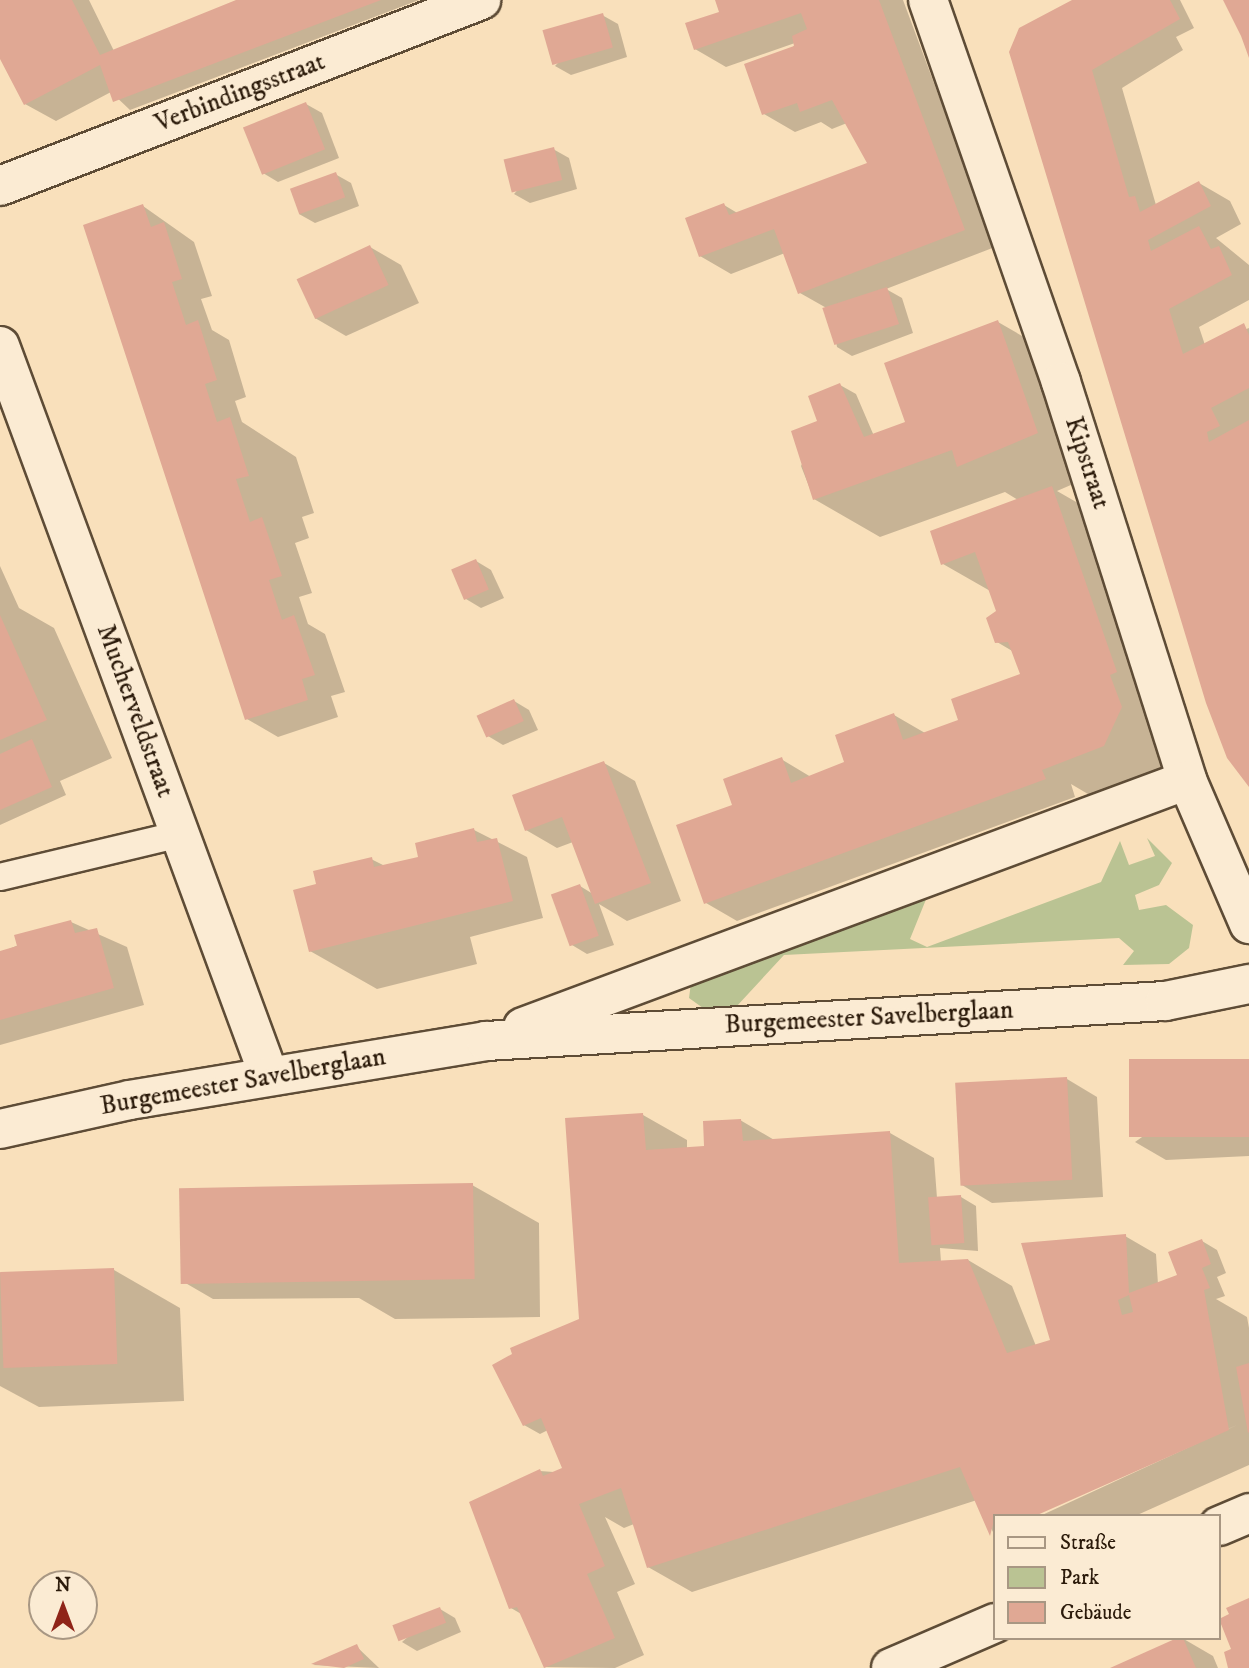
<!DOCTYPE html>
<html>
<head>
<meta charset="utf-8">
<style>
  body { margin:0 }
  #map { position:relative; width:1249px; height:1668px; overflow:hidden; background:#f9e0bb; font-family:"IM FELL DW Pica",serif }
  div>[style] { position:absolute }
  .green>* { inset:0; background:#bac393 }
  .shadow>* { inset:0; background:#0003 }
  .building>* { inset:0; background:#e0a894; transform-origin:0 0 }
  .roads { filter:drop-shadow(2px 0 #5e4c36) drop-shadow(-2px 0 #5e4c36) drop-shadow(0 2px #5e4c36) drop-shadow(0 -2px #5e4c36) }
  .service>* { height:26px; margin:-13px; padding:0 13px; transform-origin:13px; border-radius:13px; background:#fbebd3 }
  .minor>* { height:38px; margin:-19px; padding:0 19px; transform-origin:19px; border-radius:19px; background:#fbebd3 }
  span { translate:-50% -50%; white-space:nowrap; text-align:center; line-height:1.15; -webkit-text-stroke:6px #fbebd3; paint-order:stroke }
  .street-label { font-size:26px; color:#2b1a0a }
  .legend { position:absolute; left:993px; top:1514px; width:228px; height:126px; box-sizing:border-box; background:#fbebd3; border:2px solid #a89783; margin:0; padding:9px 12px; list-style:none; font-size:21px; color:#2b1a0a }
  .legend li { display:flex; align-items:center; gap:14px; height:35px }
  .legend b { width:35px; border:2px solid #a89783 }
  .north { position:absolute; left:28px; top:1570px; width:70px; height:70px; box-sizing:border-box; background:#fbebd3; border:2px solid #a89783; border-radius:50%; rotate:0deg; font-size:19px; font-weight:700; line-height:28px; text-align:center; color:#2b1a0a }
  .north::after { content:''; display:block; margin:auto; width:24px; height:32px; background:#8f2418; clip-path:polygon(50% 0,100% 100%,50% 72%,0 100%) }
</style>
</head>
<body>
<div id="map">
  <div class="green">
    <div style="clip-path:polygon(1147px 838px,1172px 863px,1159px 885px,1135px 895px,1139px 910px,1166px 905px,1193px 925px,1189px 948px,1169px 964px,1123px 965px,1134px 951px,1119px 938px,784px 955px,736px 1007px,703px 1008px,689px 998px,691px 983px,929px 892px,910px 939px,927px 947px,1101px 882px,1120px 841px,1129px 865px,1155px 856px)"></div>
  </div>
  <div class="shadow">
    <div style="clip-path:polygon(0 0,89px 0,114px 51px,244px 0,419px 0,130px 110px,111px 92px,56px 121px,25px 104px,0 55px)"></div>
    <div style="clip-path:polygon(717px 0,903px 0,995px 247px,886px 289px,902px 298px,913px 333px,852px 356px,837px 347px,830px 310px,800px 293px,785px 253px,731px 274px,700px 256px,724px 205px,739px 214px,870px 164px,847px 123px,832px 129px,821px 122px,795px 132px,764px 114px,795px 43px,726px 67px,695px 49px,721px 13px)"></div>
    <div style="clip-path:polygon(1077px 0,1180px 0,1194px 28px,1176px 37px,1183px 50px,1122px 88px,1156px 205px,1199px 183px,1230px 201px,1241px 224px,1216px 238px,1249px 265px,1249px 300px,1199px 327px,1205px 345px,1249px 328px,1249px 784px,1229px 757px)"></div>
    <div style="clip-path:polygon(602px 15px,618px 24px,627px 57px,571px 75px,555px 66px)"></div>
    <div style="clip-path:polygon(306px 104px,322px 113px,339px 158px,278px 182px,263px 173px)"></div>
    <div style="clip-path:polygon(553px 149px,569px 158px,577px 189px,530px 203px,514px 194px)"></div>
    <div style="clip-path:polygon(335px 174px,351px 183px,359px 206px,315px 223px,299px 214px)"></div>
    <div style="clip-path:polygon(143px 206px,194px 242px,212px 296px,201px 299px,212px 330px,229px 340px,246px 397px,235px 401px,242px 422px,296px 457px,314px 513px,302px 517px,309px 538px,295px 543px,312px 593px,299px 597px,308px 624px,325px 634px,345px 692px,331px 696px,338px 717px,278px 737px,247px 719px)"></div>
    <div style="clip-path:polygon(370px 247px,401px 265px,419px 303px,346px 336px,315px 318px)"></div>
    <div style="clip-path:polygon(998px 322px,1029px 340px,1103px 471px,1057px 491px,1118px 526px,1171px 784px,1110px 807px,1071px 784px,1075px 797px,737px 921px,706px 903px,734px 806px,781px 759px,811px 777px,846px 763px,894px 715px,925px 733px,960px 721px,1022px 675px,1014px 652px,997px 642px,999px 611px,992px 592px,943px 564px,1018px 500px,1005px 492px,880px 537px,814px 499px,801px 466px,840px 385px,856px 394px,874px 436px,909px 422px)"></div>
    <div style="clip-path:polygon(476px 561px,491px 570px,504px 598px,481px 608px,466px 599px)"></div>
    <div style="clip-path:polygon(0 566px,19px 608px,54px 628px,112px 758px,60px 781px,66px 795px,0 825px)"></div>
    <div style="clip-path:polygon(514px 701px,529px 710px,538px 730px,503px 745px,488px 736px,479px 715px)"></div>
    <div style="clip-path:polygon(604px 763px,635px 781px,681px 901px,627px 921px,599px 904px,614px 945px,587px 954px,572px 945px,580px 886px,593px 894px,573px 842px,557px 848px,526px 830px)"></div>
    <div style="clip-path:polygon(474px 830px,527px 857px,543px 918px,470px 937px,477px 964px,377px 989px,310px 951px,318px 885px,371px 859px,385px 866px,420px 858px)"></div>
    <div style="clip-path:polygon(71px 922px,127px 947px,144px 1005px,0 1045px,0 953px)"></div>
    <div style="clip-path:polygon(1249px 1061px,1249px 1156px,1166px 1160px,1135px 1142px)"></div>
    <div style="clip-path:polygon(1067px 1079px,1097px 1097px,1103px 1197px,992px 1203px,962px 1185px)"></div>
    <div style="clip-path:polygon(643px 1115px,687px 1140px,687px 1149px,706px 1148px,740px 1120px,776px 1141px,890px 1133px,934px 1158px,937px 1198px,961px 1197px,976px 1206px,978px 1251px,940px 1248px,941px 1262px,968px 1260px,1012px 1286px,1036px 1346px,1052px 1340px,1125px 1236px,1156px 1254px,1158px 1284px,1179px 1276px,1202px 1241px,1217px 1250px,1226px 1273px,1217px 1277px,1225px 1296px,1216px 1299px,1247px 1317px,1249px 1328px,1249px 1465px,1135px 1516px,1040px 1516px,1237px 1425px,1031px 1516px,995px 1516px,995px 1536px,977px 1500px,692px 1592px,648px 1567px,634px 1524px,624px 1528px,605px 1517px,635px 1584px,617px 1592px,644px 1655px,615px 1668px,546px 1667px,523px 1615px,511px 1608px,540px 1471px,567px 1473px,548px 1430px,540px 1434px,524px 1425px,580px 1320px)"></div>
    <div style="clip-path:polygon(472px 1185px,539px 1223px,540px 1317px,395px 1319px,359px 1298px,213px 1299px,182px 1281px)"></div>
    <div style="clip-path:polygon(114px 1270px,180px 1308px,184px 1401px,39px 1407px,0 1386px,0 1273px)"></div>
    <div style="clip-path:polygon(440px 1609px,455px 1618px,461px 1632px,417px 1651px,402px 1642px)"></div>
    <div style="clip-path:polygon(1182px 1638px,1213px 1656px,1218px 1668px,1114px 1668px)"></div>
    <div style="clip-path:polygon(356px 1646px,379px 1668px,313px 1665px)"></div>
  </div>
  <div class="building">
    <div style="clip-path:polygon(0 0,72px 0,100px 55px,236px 0,381px 0,113px 102px,100px 65px,24px 105px,0 59px)"></div>
    <div style="clip-path:polygon(715px 0,879px 0,965px 230px,798px 294px,774px 229px,699px 257px,685px 218px,724px 203px,729px 215px,867px 163px,832px 100px,800px 112px,797px 103px,762px 115px,744px 64px,794px 46px,792px 36px,807px 29px,801px 13px,694px 50px,685px 23px,719px 12px)"></div>
    <div style="clip-path:polygon(1072px 0,1170px 0,1180px 19px,1092px 70px,1129px 197px,1135px 196px,1140px 212px,1199px 181px,1211px 206px,1148px 240px,1151px 251px,1199px 226px,1211px 249px,1219px 246px,1232px 275px,1169px 309px,1183px 354px,1244px 323px,1249px 335px,1249px 388px,1211px 408px,1220px 426px,1207px 432px,1209px 442px,1249px 420px,1249px 787px,1227px 758px,1206px 703px,1009px 52px,1019px 28px)"></div>
    <div style="clip-path:polygon(1223px 0,1249px 0,1249px 58px,1241px 36px)"></div>
    <div style="left:603px;top:13px;width:36px;height:63px;rotate:74deg"></div>
    <div style="left:306px;top:102px;width:51px;height:68px;rotate:68deg"></div>
    <div style="left:554px;top:147px;width:34px;height:52px;rotate:76deg"></div>
    <div style="left:336px;top:172px;width:27px;height:49px;rotate:70deg"></div>
    <div style="clip-path:polygon(143px 204px,151px 227px,164px 222px,182px 279px,172px 282px,186px 325px,198px 320px,217px 380px,205px 384px,217px 422px,230px 417px,249px 476px,236px 479px,250px 522px,262px 517px,282px 576px,269px 580px,282px 620px,294px 615px,315px 675px,302px 679px,308px 700px,245px 720px,83px 225px)"></div>
    <div style="left:370px;top:245px;width:44px;height:81px;rotate:65deg"></div>
    <div style="left:887px;top:287px;width:39px;height:68px;rotate:72deg"></div>
    <div style="clip-path:polygon(998px 320px,1038px 433px,957px 467px,952px 450px,813px 500px,791px 431px,817px 421px,808px 396px,840px 383px,864px 437px,905px 422px,884px 363px)"></div>
    <div style="clip-path:polygon(1052px 486px,1117px 672px,1110px 675px,1122px 707px,1104px 746px,1042px 770px,1046px 779px,704px 904px,676px 825px,732px 805px,723px 779px,782px 757px,791px 783px,844px 762px,835px 735px,894px 713px,903px 740px,958px 720px,951px 699px,1020px 674px,1008px 642px,995px 643px,986px 618px,996px 611px,975px 552px,941px 565px,930px 531px)"></div>
    <div style="left:476px;top:559px;width:33px;height:27px;rotate:67deg"></div>
    <div style="clip-path:polygon(0 615px,47px 720px,0 740px)"></div>
    <div style="left:514px;top:699px;width:24px;height:41px;rotate:66deg"></div>
    <div style="clip-path:polygon(32px 739px,52px 787px,0 810px,0 754px)"></div>
    <div style="clip-path:polygon(604px 761px,651px 883px,595px 904px,562px 817px,525px 831px,512px 795px)"></div>
    <div style="clip-path:polygon(474px 828px,477px 842px,497px 838px,513px 901px,309px 952px,293px 890px,316px 884px,313px 871px,372px 857px,374px 867px,418px 857px,415px 843px)"></div>
    <div style="left:580px;top:884px;width:55px;height:31px;rotate:70deg"></div>
    <div style="clip-path:polygon(71px 920px,75px 933px,97px 928px,114px 988px,0 1020px,0 951px,17px 946px,14px 935px)"></div>
    <div style="left:1249px;top:1059px;width:78px;height:120px;rotate:90deg"></div>
    <div style="left:1067px;top:1077px;width:103px;height:112px;rotate:87deg"></div>
    <div style="clip-path:polygon(evenodd,643px 1113px,646px 1150px,704px 1146px,703px 1121px,741px 1119px,743px 1141px,890px 1131px,899px 1263px,968px 1259px,1007px 1353px,1050px 1340px,1021px 1243px,1126px 1234px,1129px 1293px,1177px 1275px,1168px 1252px,1202px 1239px,1211px 1264px,1202px 1268px,1210px 1288px,1204px 1290px,1229px 1430px,1035px 1516px,995px 1516px,990px 1536px,960px 1467px,647px 1568px,621px 1488px,579px 1504px,605px 1566px,587px 1574px,615px 1638px,544px 1668px,517px 1607px,509px 1609px,469px 1502px,540px 1469px,543px 1476px,562px 1468px,541px 1418px,523px 1426px,492px 1365px,512px 1354px,510px 1348px,579px 1319px,565px 1118px,643px 1113px,1129px 1295px,1133px 1312px,1122px 1315px,1118px 1300px,1129px 1295px)"></div>
    <div style="left:473px;top:1183px;width:96px;height:294px;rotate:89deg"></div>
    <div style="left:961px;top:1195px;width:48px;height:33px;rotate:86deg"></div>
    <div style="left:114px;top:1268px;width:96px;height:114px;rotate:88deg"></div>
    <div style="clip-path:polygon(1249px 1363px,1249px 1432px,1248px 1433px,1236px 1367px)"></div>
    <div style="clip-path:polygon(1249px 1598px,1249px 1668px,1228px 1668px,1224px 1652px,1231px 1649px,1219px 1619px,1229px 1614px,1226px 1608px)"></div>
    <div style="left:440px;top:1607px;width:17px;height:51px;rotate:69deg"></div>
    <div style="clip-path:polygon(1177px 1638px,1183px 1638px,1196px 1668px,1110px 1668px)"></div>
    <div style="clip-path:polygon(357px 1644px,364px 1659px,344px 1668px,311px 1664px)"></div>
  </div>
  <div class="roads">
    <div class="service">
      <div style="left:0;top:877px;width:185px;rotate:-13.4deg"></div>
    </div>
    <div class="minor">
      <div style="left:928px;top:0;width:404px;rotate:70.8deg"></div>
      <div style="left:1061px;top:382px;width:417px;rotate:72.4deg"></div>
      <div style="left:1187px;top:780px;width:157px;rotate:66.7deg"></div>
      <div style="left:0;top:186px;width:516px;rotate:-21.14deg"></div>
      <div style="left:0;top:346px;width:778px;rotate:69.77deg"></div>
      <div style="left:523px;top:1027px;width:708px;rotate:-20.4deg"></div>
      <div style="left:0;top:1129px;width:133px;rotate:-12.6deg"></div>
      <div style="left:130px;top:1100px;width:361px;rotate:-9.4deg"></div>
      <div style="left:486px;top:1041px;width:680px;rotate:-3.37deg"></div>
      <div style="left:1165px;top:1001px;width:86px;rotate:-11.4deg"></div>
      <div style="left:1219px;top:1526px;width:33px;rotate:-23deg"></div>
      <div style="left:891px;top:1668px;width:113px;rotate:-23.4deg"></div>
    </div>
  </div>
  <div class="street-label">
    <span style="left:240px;top:93px;rotate:-21deg">Verbindingsstraat</span>
    <span style="left:1087px;top:463px;rotate:72deg">Kipstraat</span>
    <span style="left:135px;top:711px;rotate:70deg">Mucherveldstraat</span>
    <span style="left:869px;top:1018px;rotate:-3deg">Burgemeester Savelberglaan</span>
    <span style="left:243px;top:1082px;rotate:-10deg">Burgemeester Savelberglaan</span>
  </div>
  <ul class="legend">
  <li><b style="height:9px;background:#fbebd3"></b>Straße</li>
  <li><b style="height:19px;background:#bac393"></b>Park</li>
  <li><b style="height:19px;background:#e0a894"></b>Gebäude</li>
  </ul>
  <div class="north">N</div>
</div>
</body>
</html>
